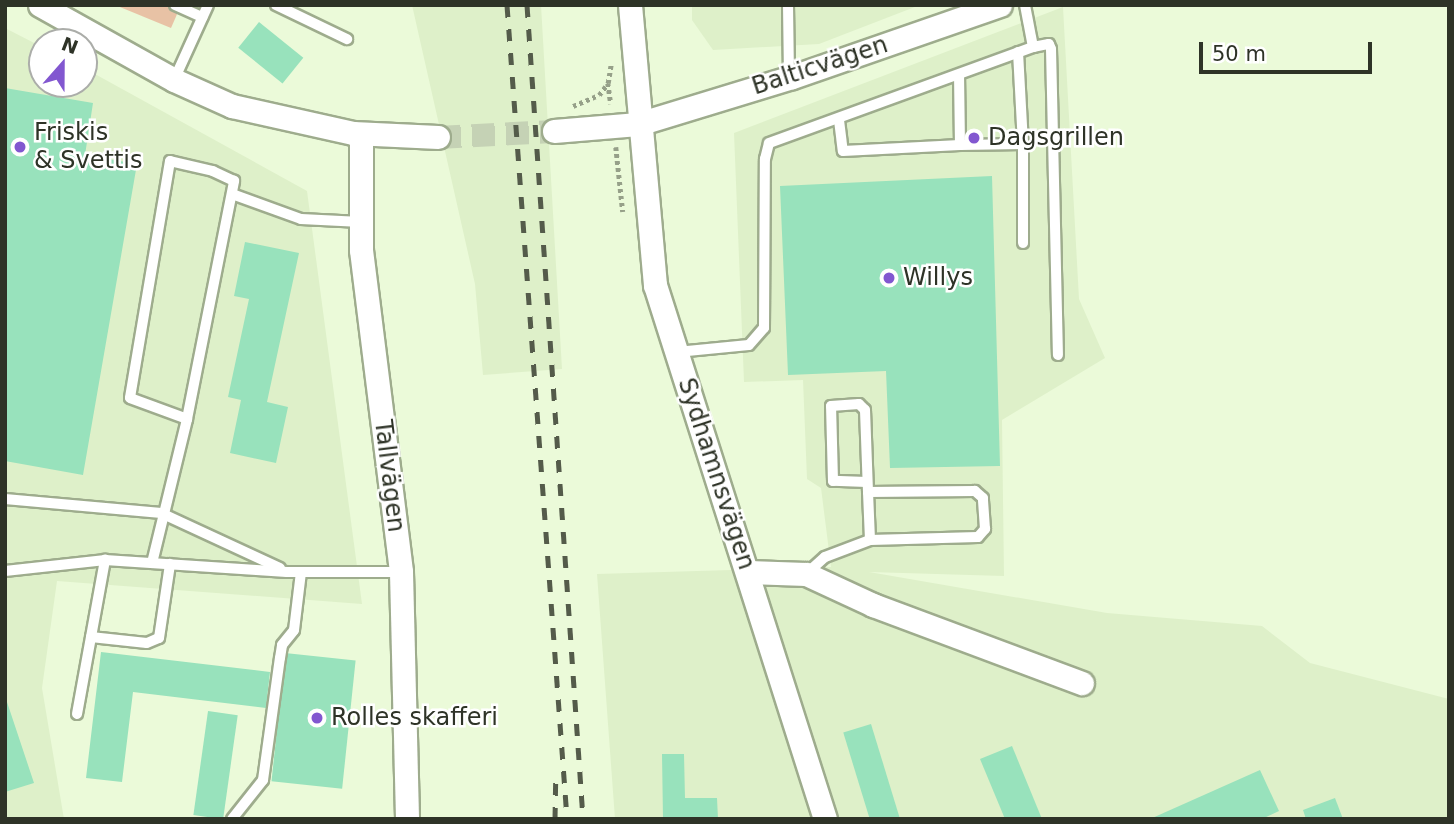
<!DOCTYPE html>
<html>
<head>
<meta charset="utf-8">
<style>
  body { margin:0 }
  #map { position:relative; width:1454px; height:824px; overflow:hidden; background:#ebfad9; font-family:"DejaVu Sans",sans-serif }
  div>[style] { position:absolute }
  .built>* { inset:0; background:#def0c9 }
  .green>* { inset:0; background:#e8c2a5 }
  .building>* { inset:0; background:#98e2bc; transform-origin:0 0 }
  .street-tunnel>* { height:23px; margin-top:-11.5px; transform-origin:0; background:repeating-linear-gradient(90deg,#c5d2b5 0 23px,transparent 0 34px) }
  .path>* { height:4.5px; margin-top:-2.25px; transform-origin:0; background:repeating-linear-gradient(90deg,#96a089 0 3.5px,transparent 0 7px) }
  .roads { filter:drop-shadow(2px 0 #9eac8d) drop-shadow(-2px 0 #9eac8d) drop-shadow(0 2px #9eac8d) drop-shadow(0 -2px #9eac8d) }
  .lane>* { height:10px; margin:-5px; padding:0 5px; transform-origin:5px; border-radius:5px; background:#fff }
  .street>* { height:23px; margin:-11.5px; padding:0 11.5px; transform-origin:11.5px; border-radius:11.5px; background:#fff }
  .rail>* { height:5px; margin-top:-2.5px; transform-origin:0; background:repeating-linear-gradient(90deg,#545b4a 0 12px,transparent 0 24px) }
  .dots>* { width:19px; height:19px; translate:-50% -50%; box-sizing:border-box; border:4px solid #fff; border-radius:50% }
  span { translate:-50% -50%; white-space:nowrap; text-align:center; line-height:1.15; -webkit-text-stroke:5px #fff; paint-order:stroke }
  .street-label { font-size:24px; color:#2e3327 }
  .poi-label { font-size:24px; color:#2e3327 }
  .left { translate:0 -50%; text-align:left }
  .frame { position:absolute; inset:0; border:7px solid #2e3327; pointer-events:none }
  .north { position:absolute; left:28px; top:28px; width:70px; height:70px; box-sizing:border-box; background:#fff; border:2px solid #abada9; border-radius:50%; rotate:21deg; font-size:19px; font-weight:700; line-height:28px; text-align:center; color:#2e3327 }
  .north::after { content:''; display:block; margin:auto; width:24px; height:32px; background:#8257d0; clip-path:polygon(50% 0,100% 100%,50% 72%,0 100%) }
  .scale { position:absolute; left:1199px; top:42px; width:173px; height:32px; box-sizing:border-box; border:4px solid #2e3327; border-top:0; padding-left:9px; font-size:21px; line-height:24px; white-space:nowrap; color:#2e3327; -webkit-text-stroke:5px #fff; paint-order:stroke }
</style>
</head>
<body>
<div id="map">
  <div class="built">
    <div style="clip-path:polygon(412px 5px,541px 5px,562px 369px,483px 375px,475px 284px)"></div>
    <div style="clip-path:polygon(692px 5px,920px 5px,819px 44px,713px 50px,692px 20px)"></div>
    <div style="clip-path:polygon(1063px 7px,1079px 299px,1105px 358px,1002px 420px,1004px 576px,869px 572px,1107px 613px,1262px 626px,1310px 663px,1449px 699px,1449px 819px,615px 819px,597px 574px,831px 567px,821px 488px,807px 479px,803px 380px,744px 382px,734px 133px)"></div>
    <div style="clip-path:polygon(5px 28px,42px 47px,42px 84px,84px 84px,84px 68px,307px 191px,362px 604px,57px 581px,42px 688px,64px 819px,5px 819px)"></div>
  </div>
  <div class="green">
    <div style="clip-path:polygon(115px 5px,181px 5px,171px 28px)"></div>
  </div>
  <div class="building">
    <div style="left:259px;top:22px;width:57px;height:33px;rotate:39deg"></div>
    <div style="clip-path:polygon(5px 88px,93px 103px,85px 155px,137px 164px,83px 475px,5px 461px)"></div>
    <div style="clip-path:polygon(992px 176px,1000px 466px,890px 468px,886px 371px,788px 375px,780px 186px)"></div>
    <div style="clip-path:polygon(245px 242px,299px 253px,267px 402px,288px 407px,276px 463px,230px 453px,241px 400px,228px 397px,249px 299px,234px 296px)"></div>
    <div style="clip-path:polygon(101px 652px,270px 672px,266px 708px,133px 692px,122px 782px,86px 778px)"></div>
    <div style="left:285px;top:653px;width:71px;height:129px;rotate:6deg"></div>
    <div style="clip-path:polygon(5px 696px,34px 783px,5px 792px)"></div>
    <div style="left:208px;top:711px;width:30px;height:105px;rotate:8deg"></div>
    <div style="left:871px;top:724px;width:99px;height:29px;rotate:73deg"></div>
    <div style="clip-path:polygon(1012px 746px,1042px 819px,1005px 819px,980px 759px)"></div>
    <div style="clip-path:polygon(662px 754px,684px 754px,685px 798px,717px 798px,718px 819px,663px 819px)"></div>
    <div style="clip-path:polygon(1260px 770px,1279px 811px,1262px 819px,1150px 819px)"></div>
    <div style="clip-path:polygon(1335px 798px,1343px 819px,1306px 819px,1303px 810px)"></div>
  </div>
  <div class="street-tunnel">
    <div style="left:438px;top:137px;width:116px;rotate:-3deg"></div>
  </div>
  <div class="path">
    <div style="left:608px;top:83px;width:21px;rotate:82deg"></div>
    <div style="left:573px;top:106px;width:28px;rotate:-23deg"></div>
    <div style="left:599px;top:95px;width:15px;rotate:-53deg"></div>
    <div style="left:608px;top:83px;width:18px;rotate:-81deg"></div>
    <div style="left:616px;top:147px;width:65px;rotate:83.9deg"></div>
  </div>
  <div class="roads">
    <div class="lane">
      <div style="left:175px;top:5px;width:30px;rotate:24deg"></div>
      <div style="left:276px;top:5px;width:79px;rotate:25.6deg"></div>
      <div style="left:788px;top:5px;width:73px;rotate:89.2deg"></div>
      <div style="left:1033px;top:47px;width:16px;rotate:-11deg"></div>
      <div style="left:1049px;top:44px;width:5px;rotate:68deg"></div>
      <div style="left:1051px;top:49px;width:306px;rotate:88.7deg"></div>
      <div style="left:1018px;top:52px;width:92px;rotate:86.9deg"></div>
      <div style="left:174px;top:80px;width:82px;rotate:-65.6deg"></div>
      <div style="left:839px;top:120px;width:31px;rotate:83deg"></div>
      <div style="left:843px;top:151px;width:117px;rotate:-2.9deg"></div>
      <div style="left:960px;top:145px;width:70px;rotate:-90.8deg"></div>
      <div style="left:960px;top:145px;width:63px;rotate:-0.9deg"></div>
      <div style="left:1023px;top:144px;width:99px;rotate:90deg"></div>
      <div style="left:232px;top:194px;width:73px;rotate:19.9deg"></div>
      <div style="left:301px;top:219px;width:60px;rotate:2.9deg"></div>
      <div style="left:677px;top:352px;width:72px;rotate:-5.6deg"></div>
      <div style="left:749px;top:345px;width:23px;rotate:-49deg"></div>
      <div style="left:764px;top:328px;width:169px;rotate:-89.7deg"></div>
      <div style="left:765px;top:159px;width:16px;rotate:-76deg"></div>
      <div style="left:769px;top:143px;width:281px;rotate:-20deg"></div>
      <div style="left:1033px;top:47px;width:43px;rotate:-100.8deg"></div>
      <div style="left:867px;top:482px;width:34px;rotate:-178deg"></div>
      <div style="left:833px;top:481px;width:75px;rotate:-91.5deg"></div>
      <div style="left:831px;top:406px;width:28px;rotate:-4deg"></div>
      <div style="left:859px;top:404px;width:8px;rotate:45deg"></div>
      <div style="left:865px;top:410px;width:82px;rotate:87.9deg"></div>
      <div style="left:5px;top:499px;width:157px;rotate:5.1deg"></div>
      <div style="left:161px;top:513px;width:131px;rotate:24.8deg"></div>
      <div style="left:152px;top:563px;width:148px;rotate:-76.3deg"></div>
      <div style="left:187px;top:419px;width:243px;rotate:-78.8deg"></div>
      <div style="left:234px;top:181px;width:23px;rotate:-155deg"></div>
      <div style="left:213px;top:171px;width:44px;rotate:-166.9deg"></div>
      <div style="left:170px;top:161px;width:240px;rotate:99.6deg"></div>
      <div style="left:130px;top:398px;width:61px;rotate:20.2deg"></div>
      <div style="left:5px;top:571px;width:101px;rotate:-6.3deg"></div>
      <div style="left:105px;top:560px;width:182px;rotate:3.8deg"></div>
      <div style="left:287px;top:572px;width:114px"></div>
      <div style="left:806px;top:574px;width:25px;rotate:-42deg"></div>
      <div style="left:825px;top:557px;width:48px;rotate:-20.7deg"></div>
      <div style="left:870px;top:540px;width:108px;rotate:-1.6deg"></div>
      <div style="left:978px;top:537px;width:11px;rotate:-49deg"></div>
      <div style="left:985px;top:529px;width:31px;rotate:-94deg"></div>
      <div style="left:983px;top:498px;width:11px;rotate:-139deg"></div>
      <div style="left:975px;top:491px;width:107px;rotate:179.5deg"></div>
      <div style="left:868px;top:492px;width:48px;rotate:87.6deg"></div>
      <div style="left:91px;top:637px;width:56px;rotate:6.1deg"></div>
      <div style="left:147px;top:643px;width:13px;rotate:-23deg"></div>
      <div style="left:159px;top:638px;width:75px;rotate:-81.5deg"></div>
      <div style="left:77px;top:714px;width:157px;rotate:-79.7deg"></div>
      <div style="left:232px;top:819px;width:50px;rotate:-51.5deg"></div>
      <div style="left:263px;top:780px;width:123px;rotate:-82.1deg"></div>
      <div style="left:280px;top:658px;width:13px;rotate:-81deg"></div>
      <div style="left:282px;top:645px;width:19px;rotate:-51deg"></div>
      <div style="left:294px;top:630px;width:58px;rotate:-83.1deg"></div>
    </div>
    <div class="street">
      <div style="left:40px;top:5px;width:154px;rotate:29.2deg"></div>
      <div style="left:174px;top:80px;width:64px;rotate:24.1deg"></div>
      <div style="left:232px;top:106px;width:124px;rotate:12.6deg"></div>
      <div style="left:353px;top:133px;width:85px;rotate:2.7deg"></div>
      <div style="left:630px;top:5px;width:281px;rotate:84.9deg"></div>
      <div style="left:655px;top:285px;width:560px;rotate:72.34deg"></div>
      <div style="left:554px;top:131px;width:84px;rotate:-4.8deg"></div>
      <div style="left:638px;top:124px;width:161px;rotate:-17deg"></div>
      <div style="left:792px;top:77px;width:220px;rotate:-19.1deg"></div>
      <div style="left:361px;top:134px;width:116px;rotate:90deg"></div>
      <div style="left:361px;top:250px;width:324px;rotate:82.9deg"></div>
      <div style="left:401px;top:572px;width:247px;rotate:88.6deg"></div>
      <div style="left:748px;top:572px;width:58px;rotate:2deg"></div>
      <div style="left:806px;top:574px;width:74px;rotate:24.8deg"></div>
      <div style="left:873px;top:605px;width:223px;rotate:20.5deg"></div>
    </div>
  </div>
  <div class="rail">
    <div style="left:507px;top:5px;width:816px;rotate:85.78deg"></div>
    <div style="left:527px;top:5px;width:816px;rotate:86.06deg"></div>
    <div style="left:555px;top:819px;width:39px;rotate:-89deg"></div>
  </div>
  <div class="dots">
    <div style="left:974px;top:138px;background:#8257d0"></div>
    <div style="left:20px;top:147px;background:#8257d0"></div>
    <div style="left:889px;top:278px;background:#8257d0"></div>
    <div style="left:317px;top:718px;background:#8257d0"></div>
  </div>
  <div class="street-label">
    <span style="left:820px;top:66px;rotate:-18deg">Balticvägen</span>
    <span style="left:716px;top:474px;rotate:72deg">Sydhamnsvägen</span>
    <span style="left:389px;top:476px;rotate:83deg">Tallvägen</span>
  </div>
  <div class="poi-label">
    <span class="left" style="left:34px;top:147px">Friskis<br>&amp; Svettis</span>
    <span class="left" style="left:988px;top:138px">Dagsgrillen</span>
    <span class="left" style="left:903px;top:278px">Willys</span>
    <span class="left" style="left:331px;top:718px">Rolles skafferi</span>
  </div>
  <div class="frame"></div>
  <div class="north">N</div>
  <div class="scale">50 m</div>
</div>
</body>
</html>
